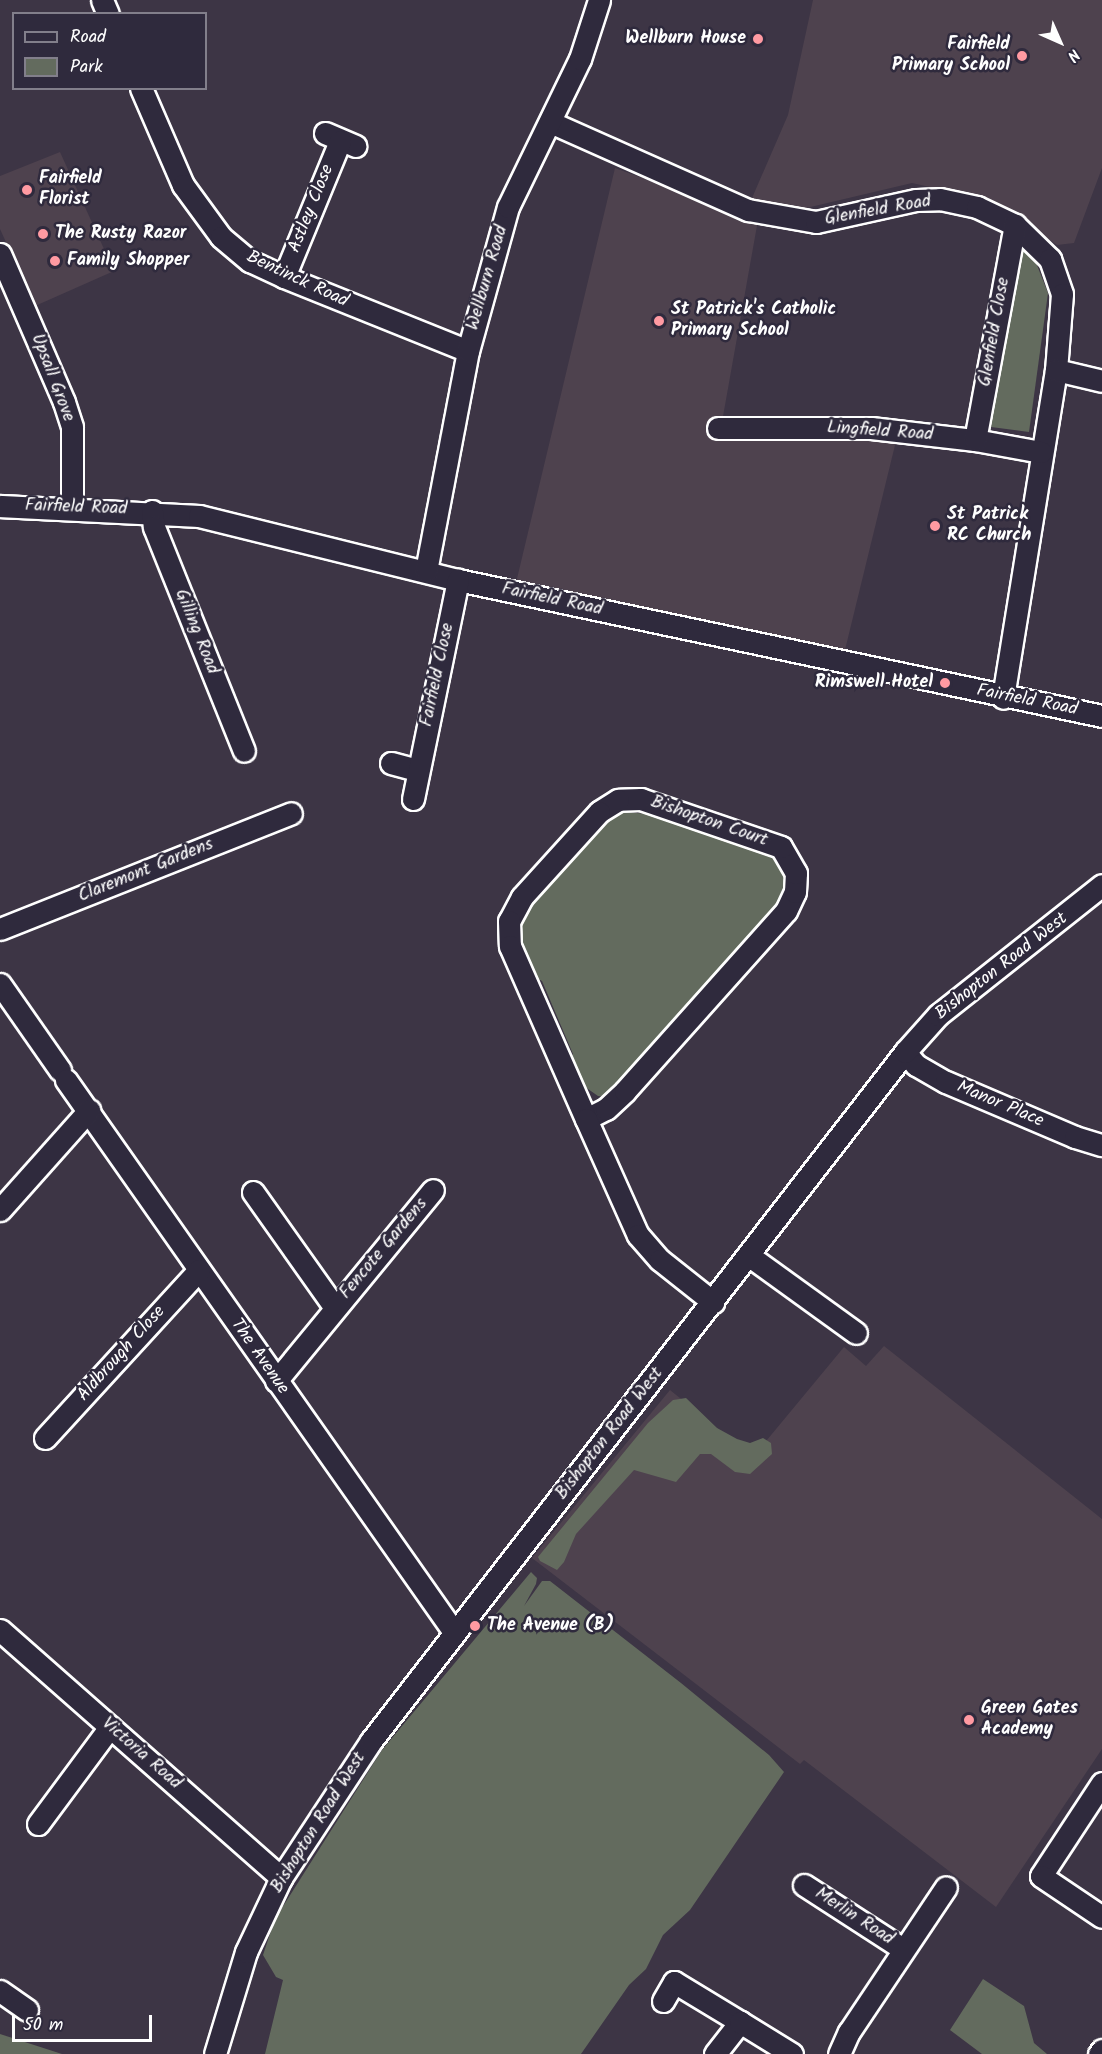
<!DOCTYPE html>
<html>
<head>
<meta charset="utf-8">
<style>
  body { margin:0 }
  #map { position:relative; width:1102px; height:2054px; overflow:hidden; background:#3d3545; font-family:Kalam,sans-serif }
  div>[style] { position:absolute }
  .built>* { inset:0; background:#4e424e }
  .green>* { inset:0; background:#636b5e }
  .roads { filter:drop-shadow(2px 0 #fff) drop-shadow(-2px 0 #fff) drop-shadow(0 2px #fff) drop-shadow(0 -2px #fff) }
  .minor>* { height:21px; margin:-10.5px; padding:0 10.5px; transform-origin:10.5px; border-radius:10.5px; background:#2f2a3d }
  .dots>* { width:16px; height:16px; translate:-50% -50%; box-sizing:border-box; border:3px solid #2f2a3d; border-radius:50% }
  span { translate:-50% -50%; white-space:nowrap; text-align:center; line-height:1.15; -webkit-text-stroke:5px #2f2a3d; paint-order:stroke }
  .poi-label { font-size:18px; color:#fff; font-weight:700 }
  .right { translate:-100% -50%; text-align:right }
  .left { translate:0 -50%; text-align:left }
  .street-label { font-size:18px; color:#fff }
  .legend { position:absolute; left:12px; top:12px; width:195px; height:78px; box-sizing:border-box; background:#2f2a3d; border:2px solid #827f8b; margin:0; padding:8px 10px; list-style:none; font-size:18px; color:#fff }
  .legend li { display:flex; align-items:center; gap:12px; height:30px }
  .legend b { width:30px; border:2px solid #827f8b }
  .north { position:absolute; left:1030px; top:12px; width:60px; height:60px; -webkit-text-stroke:4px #2f2a3d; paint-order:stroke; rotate:135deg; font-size:16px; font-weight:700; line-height:24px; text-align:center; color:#fff }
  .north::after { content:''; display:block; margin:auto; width:21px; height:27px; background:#fff; clip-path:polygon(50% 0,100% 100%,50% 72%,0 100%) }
  .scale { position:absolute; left:12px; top:2015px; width:140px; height:27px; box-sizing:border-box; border:3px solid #fff; border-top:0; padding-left:8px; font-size:18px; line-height:21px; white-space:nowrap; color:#fff; -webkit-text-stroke:4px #2f2a3d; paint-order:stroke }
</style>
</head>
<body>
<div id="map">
  <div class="built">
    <div style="clip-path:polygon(813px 0,1102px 0,1102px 168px,1074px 243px,1057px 245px,991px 201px,912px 183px,802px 209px,752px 198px,788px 115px)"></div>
    <div style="clip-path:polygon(60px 152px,114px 271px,35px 306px,0 229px,0 176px)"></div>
    <div style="clip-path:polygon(615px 168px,758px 220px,722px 422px,897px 437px,844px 654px,515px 587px)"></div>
    <div style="clip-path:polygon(884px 1346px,1102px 1519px,1102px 1749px,996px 1907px,804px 1760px,800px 1764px,532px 1558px,670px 1390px,753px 1457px,844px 1347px,866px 1366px)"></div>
  </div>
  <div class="green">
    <div style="clip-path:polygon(1021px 250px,1033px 255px,1048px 293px,1029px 432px,991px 427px,1013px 256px)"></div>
    <div style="clip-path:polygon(623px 812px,650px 814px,771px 855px,785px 870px,786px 887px,780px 903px,747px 948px,737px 949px,646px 1050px,648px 1058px,608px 1097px,598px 1096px,578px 1082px,568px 1061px,573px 1054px,542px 981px,533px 976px,518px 928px,533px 900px,605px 822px)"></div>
    <div style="clip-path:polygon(686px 1398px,717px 1428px,737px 1439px,750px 1443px,763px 1438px,771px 1443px,772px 1454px,750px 1474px,735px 1472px,711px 1454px,700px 1454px,676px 1482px,634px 1470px,576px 1534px,564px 1562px,557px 1570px,540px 1561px,538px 1557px,648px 1423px,673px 1400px)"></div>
    <div style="clip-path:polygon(531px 1572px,537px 1578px,536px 1584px,524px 1606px,542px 1581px,550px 1581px,681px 1683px,769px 1755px,784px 1772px,690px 1910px,663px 1935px,646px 1969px,629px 1985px,581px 2054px,265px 2054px,283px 1980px,276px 1977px,263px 1955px,275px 1919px,382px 1750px)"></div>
    <div style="clip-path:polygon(983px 1979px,1024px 2006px,1034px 2043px,1047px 2054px,982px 2054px,950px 2030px)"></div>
    <div style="clip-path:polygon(0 2034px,62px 2054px,0 2054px)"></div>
  </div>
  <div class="roads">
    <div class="minor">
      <div style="left:102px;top:0;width:15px;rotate:67deg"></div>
      <div style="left:141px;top:88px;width:106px;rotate:66.6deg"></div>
      <div style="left:183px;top:185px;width:64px;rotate:53.8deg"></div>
      <div style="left:221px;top:237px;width:38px;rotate:40deg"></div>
      <div style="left:250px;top:261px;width:38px;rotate:25deg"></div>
      <div style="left:284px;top:277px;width:198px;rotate:21.9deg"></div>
      <div style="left:550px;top:122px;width:217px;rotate:24deg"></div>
      <div style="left:748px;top:210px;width:69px;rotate:10deg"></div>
      <div style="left:816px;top:222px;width:102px;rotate:-12.4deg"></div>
      <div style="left:916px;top:200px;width:24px;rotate:-2deg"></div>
      <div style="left:940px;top:199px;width:38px;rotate:12deg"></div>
      <div style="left:977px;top:207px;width:42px;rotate:25.3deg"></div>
      <div style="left:1015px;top:225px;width:49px;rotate:44.2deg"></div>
      <div style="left:1050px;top:259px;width:37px;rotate:71deg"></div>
      <div style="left:1062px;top:294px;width:76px;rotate:94.5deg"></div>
      <div style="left:1056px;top:370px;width:332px;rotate:99.2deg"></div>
      <div style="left:325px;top:133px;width:33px;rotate:23deg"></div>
      <div style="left:0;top:254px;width:161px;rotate:66.6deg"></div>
      <div style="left:64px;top:402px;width:26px;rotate:72deg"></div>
      <div style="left:72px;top:427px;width:81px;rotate:90deg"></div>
      <div style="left:284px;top:277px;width:147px;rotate:-67.6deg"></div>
      <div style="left:1056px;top:370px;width:47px;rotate:13.4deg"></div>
      <div style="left:718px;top:428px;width:153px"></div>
      <div style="left:871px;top:428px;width:105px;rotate:6.6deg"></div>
      <div style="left:975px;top:440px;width:67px;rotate:10.3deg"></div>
      <div style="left:975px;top:440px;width:219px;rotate:-79.5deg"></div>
      <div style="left:0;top:506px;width:199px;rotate:2.9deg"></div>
      <div style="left:199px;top:516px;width:267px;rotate:13.9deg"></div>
      <div style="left:458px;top:580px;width:658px;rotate:11.92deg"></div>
      <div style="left:152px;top:511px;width:16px;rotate:83deg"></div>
      <div style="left:154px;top:527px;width:241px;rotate:68.1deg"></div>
      <div style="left:426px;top:571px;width:224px;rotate:-79.2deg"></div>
      <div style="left:468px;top:351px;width:149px;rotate:-74.5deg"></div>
      <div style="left:508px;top:207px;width:165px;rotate:-64.1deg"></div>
      <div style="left:580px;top:59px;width:62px;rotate:-72.1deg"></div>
      <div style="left:391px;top:763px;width:28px;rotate:15deg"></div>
      <div style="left:413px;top:799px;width:224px;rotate:-78.4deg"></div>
      <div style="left:0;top:929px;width:313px;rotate:-21.7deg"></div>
      <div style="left:0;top:984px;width:105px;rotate:55.1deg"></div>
      <div style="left:905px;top:1052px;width:17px;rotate:50deg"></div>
      <div style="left:916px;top:1065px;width:34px;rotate:30deg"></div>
      <div style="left:946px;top:1082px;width:140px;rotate:23.1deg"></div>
      <div style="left:1075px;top:1137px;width:28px;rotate:17deg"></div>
      <div style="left:66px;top:1080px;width:675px;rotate:54.9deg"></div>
      <div style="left:586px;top:1119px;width:22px;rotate:-27deg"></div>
      <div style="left:606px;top:1109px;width:26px;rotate:-43deg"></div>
      <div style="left:625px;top:1091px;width:241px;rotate:-48.2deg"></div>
      <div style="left:786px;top:911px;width:21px;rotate:-65deg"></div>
      <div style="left:795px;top:892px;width:19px;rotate:-87deg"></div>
      <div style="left:796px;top:873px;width:30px;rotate:-120deg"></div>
      <div style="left:781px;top:847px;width:148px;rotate:-161.1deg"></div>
      <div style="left:641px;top:799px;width:23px;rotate:178deg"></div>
      <div style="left:618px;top:800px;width:22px;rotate:148deg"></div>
      <div style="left:599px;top:812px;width:115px;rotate:132.2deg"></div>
      <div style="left:522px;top:897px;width:27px;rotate:118deg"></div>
      <div style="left:509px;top:921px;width:25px;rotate:88deg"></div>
      <div style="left:510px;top:946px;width:189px;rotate:66.3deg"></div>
      <div style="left:586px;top:1119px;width:127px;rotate:65.9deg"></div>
      <div style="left:638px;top:1235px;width:33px;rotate:49deg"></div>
      <div style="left:660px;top:1260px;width:68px;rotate:38.4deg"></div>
      <div style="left:253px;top:1192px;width:142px;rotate:54.7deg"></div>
      <div style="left:0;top:1210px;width:134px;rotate:-48.3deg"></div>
      <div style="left:748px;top:1255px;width:133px;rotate:35.8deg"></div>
      <div style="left:276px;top:1381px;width:247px;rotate:-50.6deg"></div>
      <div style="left:45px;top:1438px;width:228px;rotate:-47.5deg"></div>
      <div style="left:0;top:1630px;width:375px;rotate:41.4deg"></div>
      <div style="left:1102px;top:1783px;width:111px;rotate:123.3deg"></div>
      <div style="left:1041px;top:1876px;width:73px;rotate:33.9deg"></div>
      <div style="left:38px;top:1824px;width:121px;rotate:-53.4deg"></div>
      <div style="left:804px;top:1885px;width:118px;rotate:32.9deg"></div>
      <div style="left:0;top:1991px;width:33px;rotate:35deg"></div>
      <div style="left:663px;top:2001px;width:22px;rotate:-60deg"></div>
      <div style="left:674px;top:1982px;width:77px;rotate:31.2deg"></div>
      <div style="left:215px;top:2054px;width:107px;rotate:-73.1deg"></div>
      <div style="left:246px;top:1952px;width:82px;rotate:-64.7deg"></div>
      <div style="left:281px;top:1878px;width:164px;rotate:-56.7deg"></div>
      <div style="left:371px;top:1741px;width:872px;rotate:-52.22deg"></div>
      <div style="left:905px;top:1052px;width:50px;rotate:-48.3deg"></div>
      <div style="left:938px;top:1015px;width:209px;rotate:-38.4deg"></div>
      <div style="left:715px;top:2054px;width:41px;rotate:-52deg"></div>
      <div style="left:740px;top:2022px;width:61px;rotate:31.6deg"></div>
      <div style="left:839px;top:2054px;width:24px;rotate:-66deg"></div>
      <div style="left:849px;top:2032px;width:174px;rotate:-56.2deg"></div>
      <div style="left:1099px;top:2054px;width:5px;rotate:-53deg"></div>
    </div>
  </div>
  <div class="dots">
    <div style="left:758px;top:39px;background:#ff9aa2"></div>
    <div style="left:1022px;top:56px;background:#ff9aa2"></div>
    <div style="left:27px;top:190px;background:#ff9aa2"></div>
    <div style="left:43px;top:234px;background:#ff9aa2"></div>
    <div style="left:55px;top:261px;background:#ff9aa2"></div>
    <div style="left:659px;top:321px;background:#ff9aa2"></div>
    <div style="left:935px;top:526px;background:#ff9aa2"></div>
    <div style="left:945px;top:683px;background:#ff9aa2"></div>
    <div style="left:475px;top:1626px;background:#ff9aa2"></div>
    <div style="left:969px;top:1720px;background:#ff9aa2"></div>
  </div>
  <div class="poi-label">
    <span class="right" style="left:746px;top:39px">Wellburn House</span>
    <span class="right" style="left:1010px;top:56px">Fairfield<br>Primary School</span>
    <span class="left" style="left:39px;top:190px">Fairfield<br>Florist</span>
    <span class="left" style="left:55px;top:234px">The Rusty Razor</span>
    <span class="left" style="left:67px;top:261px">Family Shopper</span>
    <span class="left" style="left:671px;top:321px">St Patrick's Catholic<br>Primary School</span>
    <span class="left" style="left:947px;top:526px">St Patrick<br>RC Church</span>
    <span class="right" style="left:933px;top:683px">Rimswell Hotel</span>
    <span class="left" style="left:487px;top:1626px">The Avenue (B)</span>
    <span class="left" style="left:981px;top:1720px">Green Gates<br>Academy</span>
  </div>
  <div class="street-label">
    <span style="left:312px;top:209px;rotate:-68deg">Astley Close</span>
    <span style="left:878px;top:211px;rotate:-10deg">Glenfield Road</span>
    <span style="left:488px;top:278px;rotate:-74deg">Wellburn Road</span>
    <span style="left:297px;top:280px;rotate:25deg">Bentinck Road</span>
    <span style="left:995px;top:332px;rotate:-80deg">Glenfield Close</span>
    <span style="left:52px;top:378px;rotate:69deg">Upsall Grove</span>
    <span style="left:880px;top:432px;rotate:4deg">Lingfield Road</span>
    <span style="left:76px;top:508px;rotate:2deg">Fairfield Road</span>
    <span style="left:552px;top:600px;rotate:12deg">Fairfield Road</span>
    <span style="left:196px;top:632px;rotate:68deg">Gilling Road</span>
    <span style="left:438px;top:675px;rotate:-78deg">Fairfield Close</span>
    <span style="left:1027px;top:701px;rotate:11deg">Fairfield Road</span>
    <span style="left:709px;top:822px;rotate:19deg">Bishopton Court</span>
    <span style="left:146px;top:871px;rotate:-22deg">Claremont Gardens</span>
    <span style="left:1002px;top:967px;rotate:-38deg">Bishopton Road West</span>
    <span style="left:1000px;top:1105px;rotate:23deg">Manor Place</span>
    <span style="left:384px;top:1249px;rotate:-50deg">Fencote Gardens</span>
    <span style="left:122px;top:1354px;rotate:-48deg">Aldbrough Close</span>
    <span style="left:259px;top:1357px;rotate:55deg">The Avenue</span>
    <span style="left:610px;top:1434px;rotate:-52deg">Bishopton Road West</span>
    <span style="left:141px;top:1754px;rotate:41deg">Victoria Road</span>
    <span style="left:319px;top:1823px;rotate:-58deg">Bishopton Road West</span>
    <span style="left:854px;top:1917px;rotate:33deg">Merlin Road</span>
  </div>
  <ul class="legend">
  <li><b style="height:8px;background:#2f2a3d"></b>Road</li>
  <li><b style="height:16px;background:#636b5e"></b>Park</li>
  </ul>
  <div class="north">N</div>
  <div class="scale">50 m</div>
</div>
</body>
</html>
